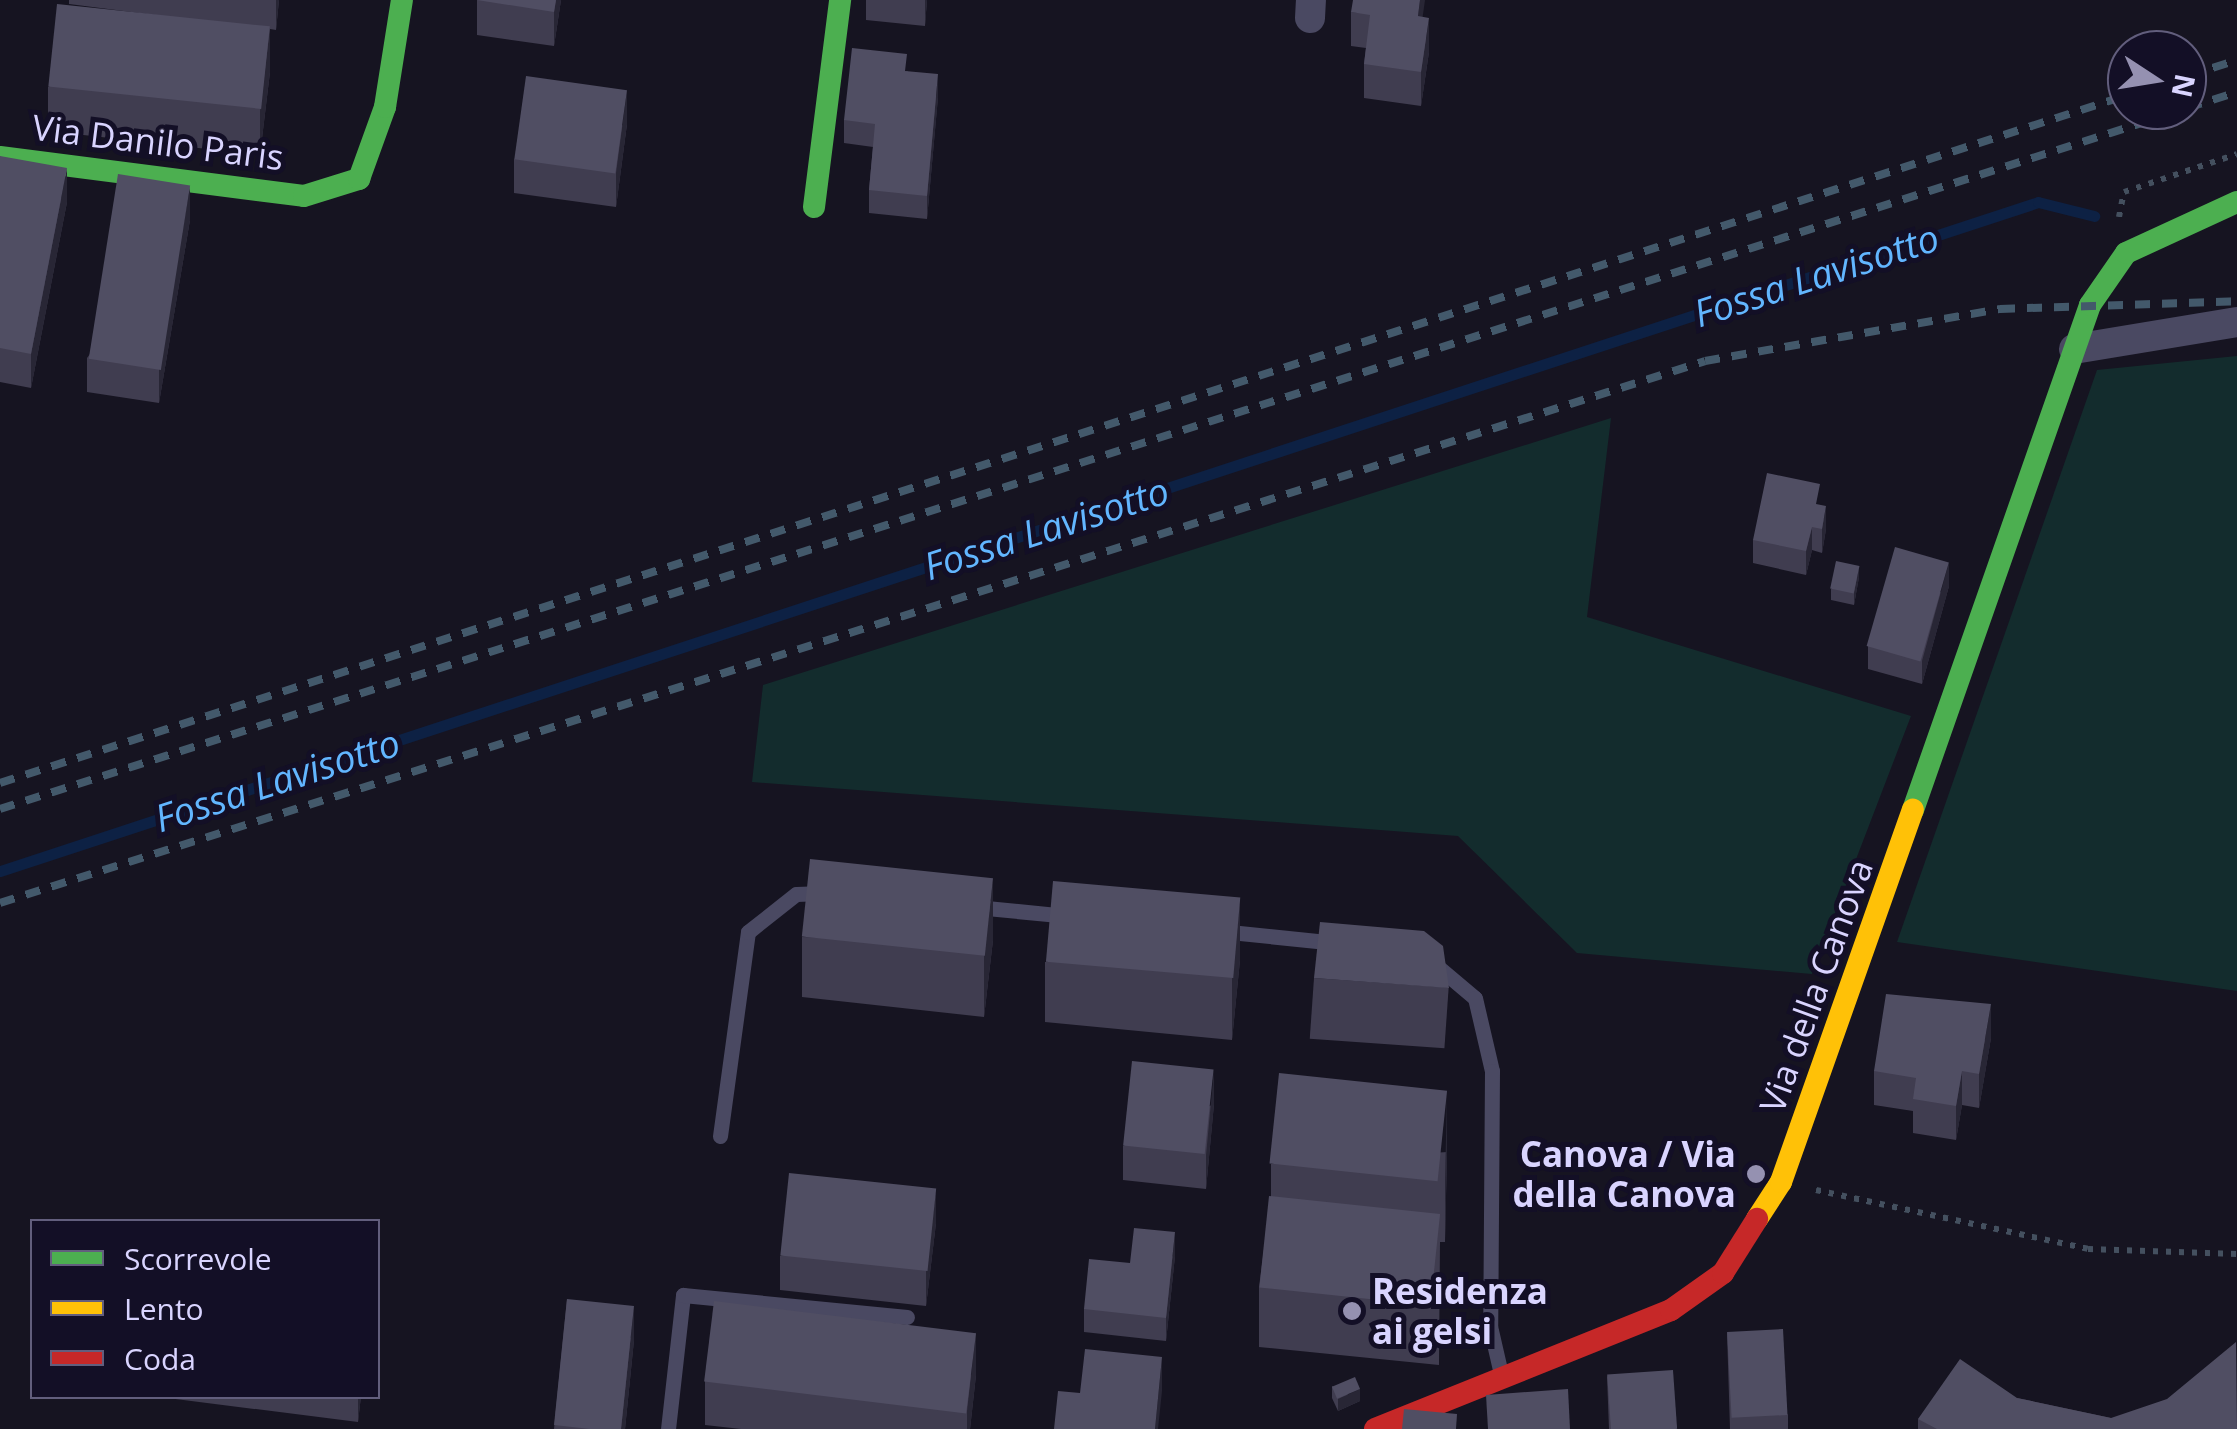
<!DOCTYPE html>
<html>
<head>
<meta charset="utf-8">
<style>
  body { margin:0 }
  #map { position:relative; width:2237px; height:1429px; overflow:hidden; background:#161421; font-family:"Open Sans",sans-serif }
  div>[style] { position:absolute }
  .green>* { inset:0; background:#132c2d }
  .stream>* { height:11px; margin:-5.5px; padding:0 5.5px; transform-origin:5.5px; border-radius:5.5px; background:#0d2144 }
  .path>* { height:6px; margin-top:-3px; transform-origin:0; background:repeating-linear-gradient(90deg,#44505f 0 5px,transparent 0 13px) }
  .lane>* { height:15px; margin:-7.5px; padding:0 7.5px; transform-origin:7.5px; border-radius:7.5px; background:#4a4962 }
  .street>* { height:30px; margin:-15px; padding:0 15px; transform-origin:15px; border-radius:15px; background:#4a4962 }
  .fast>* { height:22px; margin:-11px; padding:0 11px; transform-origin:11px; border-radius:11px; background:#4caf50 }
  .slow>* { height:22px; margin:-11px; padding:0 11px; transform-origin:11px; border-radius:11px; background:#ffc107 }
  .jam>* { height:22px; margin:-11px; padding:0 11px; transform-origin:11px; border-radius:11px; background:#c62828 }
  .rail>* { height:8px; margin-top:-4px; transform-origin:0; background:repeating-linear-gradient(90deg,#43596b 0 15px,transparent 0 27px) }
  .wall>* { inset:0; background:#403d50; transform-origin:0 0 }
  .shaded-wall>* { inset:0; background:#282635 }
  .building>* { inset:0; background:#504e63; transform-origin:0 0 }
  .dots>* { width:28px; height:28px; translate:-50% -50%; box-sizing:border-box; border:5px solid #130f26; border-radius:50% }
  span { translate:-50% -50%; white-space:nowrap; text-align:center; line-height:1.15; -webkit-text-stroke:10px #130f26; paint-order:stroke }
  .street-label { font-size:35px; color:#d9d4ff }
  .poi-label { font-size:35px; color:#d9d4ff; font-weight:700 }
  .right { translate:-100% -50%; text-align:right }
  .left { translate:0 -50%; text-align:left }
  .water-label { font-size:38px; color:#62b6ff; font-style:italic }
  .legend { position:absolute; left:30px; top:1219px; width:350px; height:180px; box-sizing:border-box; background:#130f26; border:2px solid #625e7d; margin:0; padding:12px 18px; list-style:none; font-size:30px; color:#d9d4ff }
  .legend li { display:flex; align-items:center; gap:20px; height:50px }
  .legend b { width:50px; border:2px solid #625e7d }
  .north { position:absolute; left:2107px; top:30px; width:100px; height:100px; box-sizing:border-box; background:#130f26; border:2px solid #625e7d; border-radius:50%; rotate:102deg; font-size:28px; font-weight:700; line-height:40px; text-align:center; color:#d9d4ff }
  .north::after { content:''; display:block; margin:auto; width:35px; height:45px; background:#9591b1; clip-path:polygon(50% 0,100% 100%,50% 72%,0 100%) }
</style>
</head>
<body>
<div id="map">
  <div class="green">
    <div style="clip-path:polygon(2237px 356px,2237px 991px,1897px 942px,2097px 370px)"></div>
    <div style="clip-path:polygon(1611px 418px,1587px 617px,1911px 716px,1812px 974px,1577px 953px,1458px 836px,752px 782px,763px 685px)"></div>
  </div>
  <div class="stream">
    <div style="left:0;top:871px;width:2145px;rotate:-18.17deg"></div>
    <div style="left:2038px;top:202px;width:58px;rotate:14deg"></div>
  </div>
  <div class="path">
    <div style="left:2119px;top:217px;width:25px;rotate:-79deg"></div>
    <div style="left:2124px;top:192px;width:119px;rotate:-18.6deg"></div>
    <div style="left:1816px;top:1190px;width:278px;rotate:12.2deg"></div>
    <div style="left:2088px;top:1249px;width:149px;rotate:1.9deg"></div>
  </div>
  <div class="lane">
    <div style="left:976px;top:907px;width:91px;rotate:5.6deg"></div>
    <div style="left:1220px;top:931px;width:117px;rotate:5.9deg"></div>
    <div style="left:1431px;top:961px;width:57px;rotate:40.1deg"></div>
    <div style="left:1475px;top:998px;width:75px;rotate:76.9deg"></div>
    <div style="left:1492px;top:1071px;width:255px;rotate:90.4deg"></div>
    <div style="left:1490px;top:1326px;width:49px;rotate:77.1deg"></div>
    <div style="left:720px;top:1136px;width:206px;rotate:-82.2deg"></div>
    <div style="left:748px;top:932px;width:61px;rotate:-38.4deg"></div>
    <div style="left:796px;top:894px;width:27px;rotate:-2deg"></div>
    <div style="left:668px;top:1429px;width:135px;rotate:-83.6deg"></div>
    <div style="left:683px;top:1295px;width:225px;rotate:5.6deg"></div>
  </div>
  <div class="street">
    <div style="left:1310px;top:18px;width:18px;rotate:-87deg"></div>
    <div style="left:2074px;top:349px;width:165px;rotate:-9.4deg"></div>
  </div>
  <div class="fast">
    <div style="left:0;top:157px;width:306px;rotate:7.3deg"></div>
    <div style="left:304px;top:196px;width:58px;rotate:-17.2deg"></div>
    <div style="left:359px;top:179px;width:77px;rotate:-70.1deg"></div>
    <div style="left:385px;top:107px;width:108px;rotate:-81deg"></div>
    <div style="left:814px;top:207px;width:209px;rotate:-82.8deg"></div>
    <div style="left:1913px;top:810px;width:535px;rotate:-70.68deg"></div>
    <div style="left:2090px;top:305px;width:63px;rotate:-55.3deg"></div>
    <div style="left:2126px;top:253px;width:122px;rotate:-24.7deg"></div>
  </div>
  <div class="slow">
    <div style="left:1757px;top:1219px;width:44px;rotate:-57deg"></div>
    <div style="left:1781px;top:1182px;width:395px;rotate:-70.5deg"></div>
  </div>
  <div class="jam">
    <div style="left:1375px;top:1429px;width:319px;rotate:-21.9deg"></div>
    <div style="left:1671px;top:1310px;width:64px;rotate:-35.4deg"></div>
    <div style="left:1723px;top:1273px;width:64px;rotate:-57.8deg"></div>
  </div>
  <div class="rail">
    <div style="left:2187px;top:76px;width:52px;rotate:-17.7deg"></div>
    <div style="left:2187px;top:108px;width:52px;rotate:-17.7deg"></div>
    <div style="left:0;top:783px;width:2236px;rotate:-17.92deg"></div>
    <div style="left:0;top:809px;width:2291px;rotate:-17.76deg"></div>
    <div style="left:0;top:903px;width:1789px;rotate:-17.63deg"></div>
    <div style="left:1705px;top:361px;width:300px;rotate:-10deg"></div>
    <div style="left:2000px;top:309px;width:237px;rotate:-1.9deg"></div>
  </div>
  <div class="wall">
    <div style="clip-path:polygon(69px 0,279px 0,276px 30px,270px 29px,270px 72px,260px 155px,48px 131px,48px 87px,186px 19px,69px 4px)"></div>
    <div style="clip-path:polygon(477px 0,561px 0,554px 46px,477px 35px)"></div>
    <div style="clip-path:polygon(866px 0,927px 0,925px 26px,866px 20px)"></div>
    <div style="clip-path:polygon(1351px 12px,1422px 17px,1429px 52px,1421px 106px,1364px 98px,1364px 64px,1366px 48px,1351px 46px)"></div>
    <div style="clip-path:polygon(907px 71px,938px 97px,927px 219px,869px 213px,869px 190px,873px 147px,844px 143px,844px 120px)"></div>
    <div style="clip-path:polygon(627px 124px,616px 207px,514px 193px,514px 159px)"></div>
    <div style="clip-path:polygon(0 156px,67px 202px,31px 388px,0 382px)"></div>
    <div style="clip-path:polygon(190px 220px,159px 403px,87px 392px,87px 358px)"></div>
    <div style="clip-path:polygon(1820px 505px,1826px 529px,1822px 553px,1812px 550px,1806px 575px,1753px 563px,1753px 540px)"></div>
    <div style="clip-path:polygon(1859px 577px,1854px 605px,1831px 600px,1831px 589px)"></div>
    <div style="clip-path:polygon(1949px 586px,1922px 684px,1868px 669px,1868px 646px)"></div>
    <div style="clip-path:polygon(802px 937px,993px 940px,984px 1017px,802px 997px)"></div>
    <div style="clip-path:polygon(1240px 960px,1232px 1040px,1045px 1022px,1045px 962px)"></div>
    <div style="left:1314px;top:978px;width:135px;height:61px;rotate:4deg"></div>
    <div style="clip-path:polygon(1991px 1038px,1979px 1108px,1962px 1105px,1956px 1140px,1913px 1133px,1913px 1111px,1874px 1105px,1874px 1071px)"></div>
    <div style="clip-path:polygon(1214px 1104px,1206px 1189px,1123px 1180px,1123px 1146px)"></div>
    <div style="clip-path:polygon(1447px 1152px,1445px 1242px,1440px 1242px,1439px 1365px,1259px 1347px,1259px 1287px,1271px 1196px,1271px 1164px)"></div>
    <div style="clip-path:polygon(936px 1223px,926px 1306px,780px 1290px,780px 1256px)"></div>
    <div style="clip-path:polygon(1175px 1256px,1166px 1341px,1084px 1332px,1084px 1309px,1130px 1263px)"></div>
    <div style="clip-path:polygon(567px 1299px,634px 1340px,625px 1429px,554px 1429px)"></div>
    <div style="clip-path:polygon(1727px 1332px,1788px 1415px,1788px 1429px,1730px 1429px)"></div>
    <div style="clip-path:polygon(976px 1375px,970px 1429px,741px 1429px,705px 1425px,705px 1381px)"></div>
    <div style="clip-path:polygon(1607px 1376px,1677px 1429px,1609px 1429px)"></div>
    <div style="clip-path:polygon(1332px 1386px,1360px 1401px,1338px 1411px,1332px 1398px)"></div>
    <div style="clip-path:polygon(152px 1396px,361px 1396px,358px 1422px)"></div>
    <div style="clip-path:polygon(2017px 1398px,2111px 1418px,2237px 1429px,1918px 1429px,1918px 1419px)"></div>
  </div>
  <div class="shaded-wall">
    <div style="clip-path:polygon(276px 0,279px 0,276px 30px)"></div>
    <div style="clip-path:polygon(556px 0,561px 0,554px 46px,554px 12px)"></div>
    <div style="clip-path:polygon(925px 0,927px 0,925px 26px)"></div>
    <div style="clip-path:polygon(1420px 0,1425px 0,1418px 50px,1418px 16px)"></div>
    <div style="clip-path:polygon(1429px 18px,1429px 52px,1421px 106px,1421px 72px)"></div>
    <div style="clip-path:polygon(270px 28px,270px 72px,260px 155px,260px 111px)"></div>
    <div style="clip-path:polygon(938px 74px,938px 97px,927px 219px,927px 196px)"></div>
    <div style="clip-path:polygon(627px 90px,627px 124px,616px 207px,616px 173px)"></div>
    <div style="clip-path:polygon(67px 168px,67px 202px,31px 388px,31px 354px)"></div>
    <div style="clip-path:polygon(190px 186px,190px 220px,159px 403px,159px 369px)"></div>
    <div style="clip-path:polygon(1826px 506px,1826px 529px,1822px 553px,1822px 529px)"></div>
    <div style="clip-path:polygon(1812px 527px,1812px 550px,1806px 575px,1806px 551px)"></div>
    <div style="clip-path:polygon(1949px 562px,1949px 586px,1922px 684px,1922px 661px)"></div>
    <div style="clip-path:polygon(1859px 566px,1859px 577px,1854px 605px,1854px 593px)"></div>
    <div style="clip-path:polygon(993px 879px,993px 940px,984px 1017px,984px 956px)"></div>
    <div style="clip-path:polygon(1240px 899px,1240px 960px,1232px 1040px,1232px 979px)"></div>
    <div style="clip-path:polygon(1991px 1004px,1991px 1038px,1979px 1108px,1979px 1074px)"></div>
    <div style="clip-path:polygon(1214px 1070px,1214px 1104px,1206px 1189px,1206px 1155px)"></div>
    <div style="clip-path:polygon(1962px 1071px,1962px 1105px,1956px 1140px,1956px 1106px)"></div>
    <div style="clip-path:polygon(1447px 1091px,1447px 1152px,1445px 1242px,1445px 1181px)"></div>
    <div style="clip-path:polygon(936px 1189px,936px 1223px,926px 1306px,926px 1272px)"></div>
    <div style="clip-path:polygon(1175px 1232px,1175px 1256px,1166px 1341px,1166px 1318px)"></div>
    <div style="clip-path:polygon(634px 1306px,634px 1340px,625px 1429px,621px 1429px)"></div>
    <div style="clip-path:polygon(976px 1331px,976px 1375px,970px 1429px,967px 1429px,967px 1411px)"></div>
    <div style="clip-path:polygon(1162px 1357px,1162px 1391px,1158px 1429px,1155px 1429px)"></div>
    <div style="clip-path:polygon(1360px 1389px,1360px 1401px,1338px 1411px,1338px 1399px)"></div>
    <div style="clip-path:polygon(358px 1396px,361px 1396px,358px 1422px)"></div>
  </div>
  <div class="building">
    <div style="clip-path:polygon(477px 0,556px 0,554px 12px)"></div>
    <div style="clip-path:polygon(1353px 0,1420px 0,1418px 16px,1429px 18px,1421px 72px,1364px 64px,1370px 15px,1351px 12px)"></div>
    <div style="left:57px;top:4px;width:214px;height:83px;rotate:6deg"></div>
    <div style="clip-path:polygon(852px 48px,907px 54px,905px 71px,938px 74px,927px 196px,869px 190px,875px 124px,844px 120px)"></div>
    <div style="left:526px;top:76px;width:102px;height:84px;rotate:8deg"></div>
    <div style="clip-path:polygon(0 156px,67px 168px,31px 354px,0 348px)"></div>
    <div style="left:118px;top:174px;width:73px;height:187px;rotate:9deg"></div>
    <div style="clip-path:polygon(1767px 473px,1820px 484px,1816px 504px,1826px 506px,1822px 529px,1812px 527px,1806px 551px,1753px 540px)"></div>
    <div style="left:1895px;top:547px;width:56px;height:103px;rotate:16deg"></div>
    <div style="left:1836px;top:561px;width:24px;height:28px;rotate:12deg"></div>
    <div style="left:810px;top:859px;width:184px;height:78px;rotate:6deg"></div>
    <div style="left:1053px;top:881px;width:188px;height:81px;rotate:5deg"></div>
    <div style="clip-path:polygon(1320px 922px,1424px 931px,1443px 946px,1449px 988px,1314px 978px)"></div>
    <div style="clip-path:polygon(1886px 994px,1991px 1004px,1979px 1074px,1962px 1071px,1956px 1106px,1913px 1099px,1916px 1078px,1874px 1071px)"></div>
    <div style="left:1132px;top:1061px;width:82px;height:85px;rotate:6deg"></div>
    <div style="left:1279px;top:1073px;width:169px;height:91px;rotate:6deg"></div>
    <div style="left:789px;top:1173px;width:148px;height:83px;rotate:6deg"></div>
    <div style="left:1269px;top:1196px;width:172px;height:92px;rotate:6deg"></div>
    <div style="clip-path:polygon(1134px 1228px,1175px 1232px,1166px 1318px,1084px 1309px,1089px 1259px,1130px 1263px)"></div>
    <div style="clip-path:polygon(567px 1299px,634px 1306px,621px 1429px,590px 1429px,554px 1425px)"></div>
    <div style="left:714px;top:1301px;width:264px;height:81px;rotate:7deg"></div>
    <div style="left:1783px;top:1329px;width:86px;height:56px;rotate:87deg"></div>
    <div style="clip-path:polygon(2236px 1342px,2237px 1429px,1937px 1429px,1918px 1419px,1960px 1359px,2017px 1398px,2111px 1418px,2167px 1399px)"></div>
    <div style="clip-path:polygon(1085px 1349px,1162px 1357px,1155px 1429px,1054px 1429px,1058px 1391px,1080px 1393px)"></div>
    <div style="left:1673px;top:1370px;width:59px;height:66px;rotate:86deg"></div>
    <div style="left:1355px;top:1377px;width:13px;height:25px;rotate:67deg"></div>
    <div style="clip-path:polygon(1568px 1389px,1570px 1429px,1488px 1429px,1486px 1395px)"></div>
    <div style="clip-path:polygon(1404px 1409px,1457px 1414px,1456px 1429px,1402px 1429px)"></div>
  </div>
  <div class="dots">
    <div style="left:1756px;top:1174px;background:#9591b1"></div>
    <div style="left:1352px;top:1311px;background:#9591b1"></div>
  </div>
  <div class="street-label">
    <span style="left:158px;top:142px;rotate:7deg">Via Danilo Paris</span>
    <span style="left:1816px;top:986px;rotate:-70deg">Via della Canova</span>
  </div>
  <div class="poi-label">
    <span class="right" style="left:1736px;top:1174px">Canova / Via<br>della Canova</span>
    <span class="left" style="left:1372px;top:1311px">Residenza<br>ai gelsi</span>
  </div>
  <div class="water-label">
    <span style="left:1816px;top:275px;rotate:-18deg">Fossa Lavisotto</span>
    <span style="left:1046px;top:528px;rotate:-18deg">Fossa Lavisotto</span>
    <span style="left:277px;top:780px;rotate:-18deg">Fossa Lavisotto</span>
  </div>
  <ul class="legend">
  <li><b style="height:12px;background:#4caf50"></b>Scorrevole</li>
  <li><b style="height:12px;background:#ffc107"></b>Lento</li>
  <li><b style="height:12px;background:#c62828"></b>Coda</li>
  </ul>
  <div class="north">N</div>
</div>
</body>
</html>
